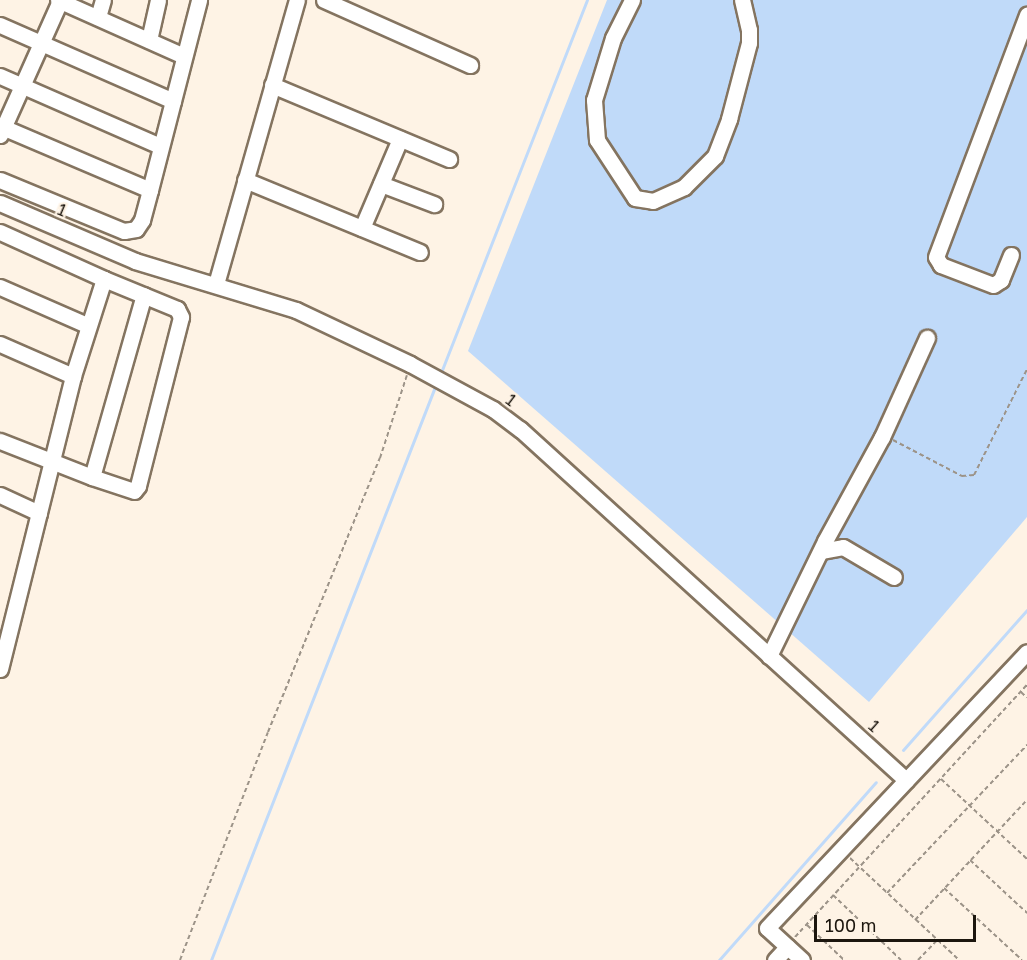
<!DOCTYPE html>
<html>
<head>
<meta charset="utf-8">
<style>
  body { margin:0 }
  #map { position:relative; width:1027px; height:960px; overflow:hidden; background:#fef3e5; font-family:"Golos Text",sans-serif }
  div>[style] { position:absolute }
  .water>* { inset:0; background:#c0daf9 }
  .stream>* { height:3px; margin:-1.5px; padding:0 1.5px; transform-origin:1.5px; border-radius:1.5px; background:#c0daf9 }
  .path>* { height:2px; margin-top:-1px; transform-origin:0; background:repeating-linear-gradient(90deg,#9c9388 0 4.5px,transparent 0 7.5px) }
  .roads { filter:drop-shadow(2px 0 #847460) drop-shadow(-2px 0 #847460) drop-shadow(0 2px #847460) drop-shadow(0 -2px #847460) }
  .minor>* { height:15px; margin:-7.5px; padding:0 7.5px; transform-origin:7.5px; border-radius:7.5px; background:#fff }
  span { translate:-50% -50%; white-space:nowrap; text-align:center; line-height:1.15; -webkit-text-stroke:4.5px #fef3e5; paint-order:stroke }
  .street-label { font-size:16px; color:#1c160e }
  .scale { position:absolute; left:814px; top:915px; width:162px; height:27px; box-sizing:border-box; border:3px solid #1c160e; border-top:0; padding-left:8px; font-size:18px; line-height:21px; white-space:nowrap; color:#1c160e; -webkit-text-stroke:4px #fef3e5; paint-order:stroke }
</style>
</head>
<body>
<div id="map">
  <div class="water">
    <div style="clip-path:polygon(607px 0,1027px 0,1027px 517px,869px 702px,468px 351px)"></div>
  </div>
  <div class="stream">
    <div style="left:440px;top:375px;width:403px;rotate:-68.6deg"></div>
    <div style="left:903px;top:750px;width:187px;rotate:-48.5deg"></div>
    <div style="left:211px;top:960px;width:618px;rotate:-68.66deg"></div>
    <div style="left:719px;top:960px;width:237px;rotate:-48.6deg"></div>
  </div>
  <div class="path">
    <div style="left:893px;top:440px;width:78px;rotate:27.6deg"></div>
    <div style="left:962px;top:476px;width:12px;rotate:-5deg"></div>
    <div style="left:974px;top:475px;width:119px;rotate:-63.4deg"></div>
    <div style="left:1021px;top:692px;width:8px;rotate:45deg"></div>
    <div style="left:941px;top:779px;width:117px;rotate:42.9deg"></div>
    <div style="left:850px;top:858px;width:149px;rotate:43.1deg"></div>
    <div style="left:970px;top:860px;width:78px;rotate:42.9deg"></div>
    <div style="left:944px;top:888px;width:106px;rotate:42.7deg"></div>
    <div style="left:887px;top:893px;width:204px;rotate:-46.6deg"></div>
    <div style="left:833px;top:895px;width:94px;rotate:43.7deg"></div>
    <div style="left:915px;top:920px;width:164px;rotate:-47deg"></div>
    <div style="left:807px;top:925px;width:51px;rotate:43.4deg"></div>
    <div style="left:795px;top:937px;width:343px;rotate:-47.4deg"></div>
    <div style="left:180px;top:960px;width:244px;rotate:-68.9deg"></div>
    <div style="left:268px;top:732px;width:296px;rotate:-67.8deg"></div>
    <div style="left:380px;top:458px;width:87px;rotate:-72deg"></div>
    <div style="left:918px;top:960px;width:28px;rotate:-46deg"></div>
  </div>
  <div class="roads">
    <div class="minor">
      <div style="left:58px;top:0;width:138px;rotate:24deg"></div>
      <div style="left:324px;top:0;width:160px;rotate:24deg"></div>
      <div style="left:632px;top:0;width:42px;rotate:116.6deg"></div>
      <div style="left:613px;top:38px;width:65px;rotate:107deg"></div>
      <div style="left:594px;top:100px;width:40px;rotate:85.7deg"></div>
      <div style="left:597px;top:140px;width:69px;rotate:56.8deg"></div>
      <div style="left:635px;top:198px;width:18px;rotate:9deg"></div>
      <div style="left:653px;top:201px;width:34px;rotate:-24deg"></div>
      <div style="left:684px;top:187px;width:44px;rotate:-45deg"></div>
      <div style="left:715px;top:156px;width:40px;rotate:-69deg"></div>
      <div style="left:729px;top:119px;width:79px;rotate:-75.3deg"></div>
      <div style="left:749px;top:43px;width:13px;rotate:-90deg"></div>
      <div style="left:749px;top:30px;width:31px;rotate:-103deg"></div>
      <div style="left:98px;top:17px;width:18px;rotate:-74deg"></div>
      <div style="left:0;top:25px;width:189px;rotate:23.7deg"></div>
      <div style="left:149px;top:40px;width:41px;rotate:-77.3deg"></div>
      <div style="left:0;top:76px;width:175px;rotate:23.6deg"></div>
      <div style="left:272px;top:85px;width:192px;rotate:22.7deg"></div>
      <div style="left:0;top:126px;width:163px;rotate:23.1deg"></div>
      <div style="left:0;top:135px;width:147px;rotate:-65.9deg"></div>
      <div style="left:0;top:180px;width:134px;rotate:22.4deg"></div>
      <div style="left:124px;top:231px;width:12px;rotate:-9deg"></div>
      <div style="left:136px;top:229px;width:11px;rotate:-56deg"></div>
      <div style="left:142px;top:220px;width:31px;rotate:-75deg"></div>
      <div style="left:150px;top:190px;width:196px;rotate:-75.5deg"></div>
      <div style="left:245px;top:180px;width:189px;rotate:22.4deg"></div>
      <div style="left:381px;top:184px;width:57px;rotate:20.7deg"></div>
      <div style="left:0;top:203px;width:147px;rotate:23.2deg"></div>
      <div style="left:135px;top:261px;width:168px;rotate:16.9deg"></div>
      <div style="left:296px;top:310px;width:126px;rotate:25.3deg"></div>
      <div style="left:410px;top:364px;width:94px;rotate:28.5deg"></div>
      <div style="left:493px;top:409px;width:34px;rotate:37deg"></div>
      <div style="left:520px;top:429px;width:522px;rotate:42.28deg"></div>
      <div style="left:362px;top:228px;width:97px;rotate:-66.9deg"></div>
      <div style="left:0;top:232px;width:114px;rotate:24.3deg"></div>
      <div style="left:104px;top:279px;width:79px;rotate:22.3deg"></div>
      <div style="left:177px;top:309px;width:9px;rotate:63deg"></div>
      <div style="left:181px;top:317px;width:174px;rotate:104.3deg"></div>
      <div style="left:138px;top:486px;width:6px;rotate:129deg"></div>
      <div style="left:134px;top:491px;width:44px;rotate:-161.6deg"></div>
      <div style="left:92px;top:477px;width:99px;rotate:-158.6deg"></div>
      <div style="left:1011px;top:255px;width:27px;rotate:112deg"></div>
      <div style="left:1001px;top:280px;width:9px;rotate:148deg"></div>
      <div style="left:993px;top:285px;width:56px;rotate:-159deg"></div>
      <div style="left:941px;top:265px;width:9px;rotate:-122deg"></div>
      <div style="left:936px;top:257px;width:259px;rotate:-69.4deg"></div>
      <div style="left:216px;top:284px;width:295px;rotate:-74.1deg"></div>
      <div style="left:0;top:287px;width:95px;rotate:23.6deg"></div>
      <div style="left:0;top:344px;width:80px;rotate:23.7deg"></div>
      <div style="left:92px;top:477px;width:189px;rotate:-74.1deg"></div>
      <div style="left:0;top:495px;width:43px;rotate:24.8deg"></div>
      <div style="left:821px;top:551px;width:22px;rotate:-10deg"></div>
      <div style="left:843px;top:547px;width:59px;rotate:30.5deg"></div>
      <div style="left:769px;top:656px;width:128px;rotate:-64deg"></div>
      <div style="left:825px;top:541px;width:119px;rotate:-61.3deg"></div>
      <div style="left:882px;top:437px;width:109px;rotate:-65.6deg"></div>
      <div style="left:0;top:669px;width:302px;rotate:-76deg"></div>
      <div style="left:73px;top:376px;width:102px;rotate:-72.3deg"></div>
      <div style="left:775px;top:960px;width:18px;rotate:-47deg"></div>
      <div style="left:802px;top:960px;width:47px;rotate:-137.6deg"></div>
      <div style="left:767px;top:928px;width:379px;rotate:-46.7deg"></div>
    </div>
  </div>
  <div class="street-label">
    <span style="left:62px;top:210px;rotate:23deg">1</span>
    <span style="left:511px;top:400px;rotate:37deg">1</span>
    <span style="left:874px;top:726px;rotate:42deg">1</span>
  </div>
  <div class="scale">100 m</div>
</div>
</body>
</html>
